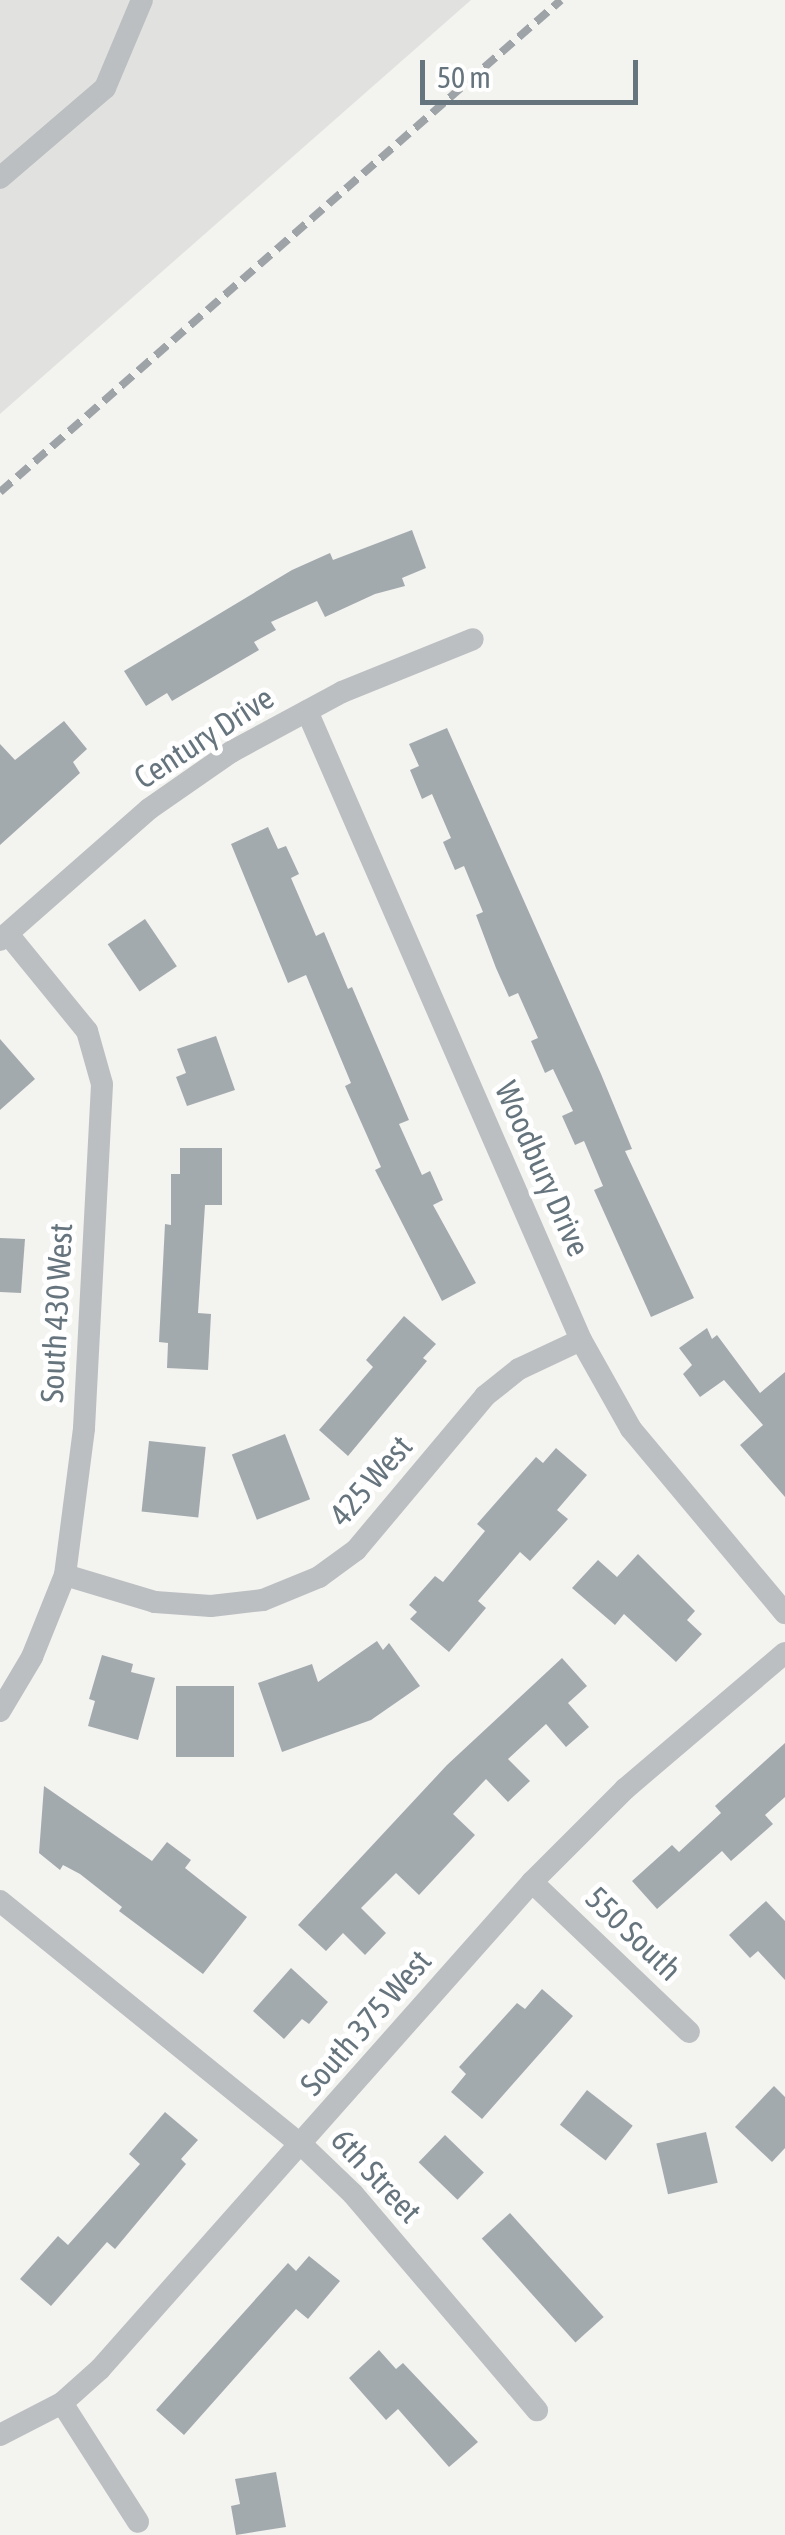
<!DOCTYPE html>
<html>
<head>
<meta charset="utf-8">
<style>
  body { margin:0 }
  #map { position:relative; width:785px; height:2535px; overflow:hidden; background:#f3f3f0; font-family:"Asap Condensed",sans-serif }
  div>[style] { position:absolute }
  .built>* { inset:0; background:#e1e2e0 }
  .building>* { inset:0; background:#a3aaae; transform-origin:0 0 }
  .street>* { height:22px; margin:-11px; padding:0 11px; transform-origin:11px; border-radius:11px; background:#bbbfc1 }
  .rail>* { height:8px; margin-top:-4px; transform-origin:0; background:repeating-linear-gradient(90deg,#9da3a7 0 15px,transparent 0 23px) }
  span { translate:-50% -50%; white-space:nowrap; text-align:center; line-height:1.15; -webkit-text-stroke:10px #fff; paint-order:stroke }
  .street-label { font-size:32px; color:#66747d }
  .scale { position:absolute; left:420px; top:60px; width:218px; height:45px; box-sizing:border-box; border:5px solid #66747d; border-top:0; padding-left:12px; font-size:30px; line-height:35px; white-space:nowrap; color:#66747d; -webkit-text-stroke:8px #fff; paint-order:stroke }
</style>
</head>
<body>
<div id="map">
  <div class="built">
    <div style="clip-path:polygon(0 0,471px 0,0 414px)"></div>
  </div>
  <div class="building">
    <div style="clip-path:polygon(412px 530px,426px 568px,402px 578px,405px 586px,375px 594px,325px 617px,317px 601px,271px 622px,276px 630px,254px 642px,259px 650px,172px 701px,167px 693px,146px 706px,124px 671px,292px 570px,330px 553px,333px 560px)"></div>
    <div style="clip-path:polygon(64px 721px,87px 749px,73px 762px,80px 773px,0 845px,0 744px,15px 760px)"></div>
    <div style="clip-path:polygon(447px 728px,601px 1074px,632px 1149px,625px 1151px,694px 1298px,651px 1317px,594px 1190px,603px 1186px,584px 1141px,575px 1145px,562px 1116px,573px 1111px,553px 1069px,545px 1073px,531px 1041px,538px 1038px,518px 993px,509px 997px,496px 968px,476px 915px,483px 912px,464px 866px,455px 870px,443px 842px,451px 838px,432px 794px,422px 799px,410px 770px,419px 766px,409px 744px)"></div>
    <div style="clip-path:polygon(268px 827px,278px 849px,286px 846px,299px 874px,291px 878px,316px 936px,324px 932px,348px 989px,352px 987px,409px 1120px,399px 1124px,422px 1175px,430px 1171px,443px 1200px,433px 1205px,476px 1283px,442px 1301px,375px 1170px,381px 1167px,345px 1086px,351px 1083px,306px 975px,288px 983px,231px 844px)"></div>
    <div style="left:145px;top:919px;width:57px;height:45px;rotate:56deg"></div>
    <div style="clip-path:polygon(216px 1036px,235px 1090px,187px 1106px,176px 1077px,186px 1073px,177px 1049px)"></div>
    <div style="clip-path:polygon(0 1039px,35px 1079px,0 1110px)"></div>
    <div style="clip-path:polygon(180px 1148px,222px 1148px,222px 1205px,205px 1205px,198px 1313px,211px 1314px,208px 1370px,167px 1368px,168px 1343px,159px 1342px,165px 1224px,171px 1225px,171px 1174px,180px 1174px)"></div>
    <div style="clip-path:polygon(0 1238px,25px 1239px,21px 1293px,0 1292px)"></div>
    <div style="clip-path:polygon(404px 1316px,436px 1344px,423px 1358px,427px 1361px,348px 1456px,319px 1430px,373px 1367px,366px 1360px)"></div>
    <div style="clip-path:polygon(707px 1328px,712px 1339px,717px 1335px,760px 1393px,785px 1372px,785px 1497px,740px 1445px,763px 1425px,724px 1380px,700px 1397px,683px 1374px,692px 1365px,679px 1348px)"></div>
    <div style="left:285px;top:1434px;width:70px;height:57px;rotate:69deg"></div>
    <div style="left:149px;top:1441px;width:57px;height:71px;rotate:6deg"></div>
    <div style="clip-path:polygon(556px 1448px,587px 1475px,557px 1510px,568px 1519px,530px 1561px,520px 1552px,478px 1601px,486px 1608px,449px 1652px,410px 1619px,417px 1612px,409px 1605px,435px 1576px,443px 1582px,485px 1531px,477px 1524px,536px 1457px,543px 1463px)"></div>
    <div style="clip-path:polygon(638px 1554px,695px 1611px,687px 1620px,702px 1634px,676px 1662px,624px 1614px,615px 1625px,572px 1588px,598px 1560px,617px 1577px)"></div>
    <div style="clip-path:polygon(377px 1641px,383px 1650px,389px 1643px,420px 1686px,371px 1720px,282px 1752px,258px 1683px,312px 1664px,318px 1682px)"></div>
    <div style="clip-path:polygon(102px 1655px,133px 1664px,131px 1672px,155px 1678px,138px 1740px,88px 1726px,95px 1701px,89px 1699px)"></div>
    <div style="clip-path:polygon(562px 1658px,587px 1686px,568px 1703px,589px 1727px,566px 1747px,546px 1724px,508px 1759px,530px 1781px,508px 1802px,486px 1779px,453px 1814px,475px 1835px,419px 1895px,396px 1873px,361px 1908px,386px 1933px,365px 1955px,343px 1933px,326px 1951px,298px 1925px,447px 1765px)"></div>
    <div style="left:234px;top:1686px;width:71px;height:58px;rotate:90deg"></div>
    <div style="clip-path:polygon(785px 1743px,785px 1797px,765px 1815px,773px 1824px,731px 1861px,722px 1851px,657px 1909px,632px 1881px,672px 1845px,679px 1852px,721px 1813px,715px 1806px)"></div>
    <div style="clip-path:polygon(44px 1786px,152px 1861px,167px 1842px,191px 1860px,185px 1868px,247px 1917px,203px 1974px,119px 1911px,122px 1907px,80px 1874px,63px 1865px,60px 1870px,39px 1853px)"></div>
    <div style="clip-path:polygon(766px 1901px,785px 1921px,785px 1980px,758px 1951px,750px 1958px,729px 1935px)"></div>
    <div style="clip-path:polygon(291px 1968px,328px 2002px,309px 2024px,302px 2019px,284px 2039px,253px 2011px)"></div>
    <div style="clip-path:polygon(542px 1989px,573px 2016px,482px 2119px,451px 2092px,466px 2074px,459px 2067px,517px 2003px,525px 2009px)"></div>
    <div style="clip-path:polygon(774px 2086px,785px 2097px,785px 2148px,772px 2162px,735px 2127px)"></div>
    <div style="left:587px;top:2090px;width:58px;height:44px;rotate:38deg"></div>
    <div style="clip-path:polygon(165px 2112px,198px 2140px,181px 2159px,186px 2164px,115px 2249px,107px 2242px,51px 2306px,20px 2279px,58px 2236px,68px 2245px,140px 2164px,129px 2154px)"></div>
    <div style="left:706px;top:2132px;width:52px;height:51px;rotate:77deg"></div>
    <div style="left:445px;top:2135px;width:54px;height:38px;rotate:44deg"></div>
    <div style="left:510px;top:2213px;width:140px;height:38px;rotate:48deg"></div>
    <div style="clip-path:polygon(309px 2256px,340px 2281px,308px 2319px,296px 2309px,184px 2435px,156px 2410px,288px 2263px,296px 2271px)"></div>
    <div style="clip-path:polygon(379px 2350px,396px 2369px,403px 2363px,478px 2442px,449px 2467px,398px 2409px,386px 2420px,349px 2378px)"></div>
    <div style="clip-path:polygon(276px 2472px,286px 2527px,236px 2535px,231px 2506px,240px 2504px,235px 2479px)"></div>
  </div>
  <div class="street">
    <div style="left:0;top:178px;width:138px;rotate:-40.6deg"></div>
    <div style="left:105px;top:88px;width:95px;rotate:-67.2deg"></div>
    <div style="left:307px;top:711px;width:686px;rotate:66.46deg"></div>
    <div style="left:581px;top:1340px;width:102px;rotate:60.7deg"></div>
    <div style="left:631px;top:1429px;width:240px;rotate:50.1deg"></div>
    <div style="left:0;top:940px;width:198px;rotate:-41.3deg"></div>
    <div style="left:149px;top:809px;width:100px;rotate:-34.8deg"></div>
    <div style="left:231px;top:752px;width:126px;rotate:-28.4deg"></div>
    <div style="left:342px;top:692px;width:141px;rotate:-22deg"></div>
    <div style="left:65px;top:1575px;width:94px;rotate:16.7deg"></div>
    <div style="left:155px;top:1602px;width:56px;rotate:4.1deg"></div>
    <div style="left:211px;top:1606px;width:52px;rotate:-6.6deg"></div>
    <div style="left:263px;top:1600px;width:61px;rotate:-22.3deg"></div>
    <div style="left:319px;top:1577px;width:46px;rotate:-36.1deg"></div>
    <div style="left:356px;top:1550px;width:201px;rotate:-50deg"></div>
    <div style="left:485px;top:1396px;width:43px;rotate:-38.5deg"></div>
    <div style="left:519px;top:1369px;width:68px;rotate:-25.1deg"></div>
    <div style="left:0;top:1711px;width:63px;rotate:-59.3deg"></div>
    <div style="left:32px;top:1657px;width:88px;rotate:-68.1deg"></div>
    <div style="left:65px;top:1575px;width:148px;rotate:-82.6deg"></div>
    <div style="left:84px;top:1428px;width:344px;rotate:-87deg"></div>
    <div style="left:102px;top:1084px;width:55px;rotate:-105.8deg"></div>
    <div style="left:87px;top:1031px;width:125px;rotate:-129.2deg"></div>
    <div style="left:532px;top:1882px;width:217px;rotate:43.7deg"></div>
    <div style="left:0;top:1901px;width:390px;rotate:39deg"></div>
    <div style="left:303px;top:2146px;width:69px;rotate:43.8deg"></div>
    <div style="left:353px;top:2194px;width:284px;rotate:49.6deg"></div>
    <div style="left:62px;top:2403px;width:141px;rotate:57.4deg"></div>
    <div style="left:0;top:2435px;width:70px;rotate:-27.3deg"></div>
    <div style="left:62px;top:2403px;width:51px;rotate:-41.8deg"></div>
    <div style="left:100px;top:2369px;width:651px;rotate:-48.42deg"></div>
    <div style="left:532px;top:1882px;width:132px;rotate:-45deg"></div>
    <div style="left:625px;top:1789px;width:210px;rotate:-40.4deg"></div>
  </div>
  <div class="rail">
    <div style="left:0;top:492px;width:746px;rotate:-41.25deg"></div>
  </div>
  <div class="street-label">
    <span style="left:204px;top:738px;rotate:-33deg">Century Drive</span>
    <span style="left:542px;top:1169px;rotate:66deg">Woodbury Drive</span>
    <span style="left:57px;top:1313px;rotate:-87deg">South 430 West</span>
    <span style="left:371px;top:1481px;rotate:-49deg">425 West</span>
    <span style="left:633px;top:1934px;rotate:44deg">550 South</span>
    <span style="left:366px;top:2023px;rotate:-49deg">South 375 West</span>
    <span style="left:376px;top:2176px;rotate:47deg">6th Street</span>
  </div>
  <div class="scale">50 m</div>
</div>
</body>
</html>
